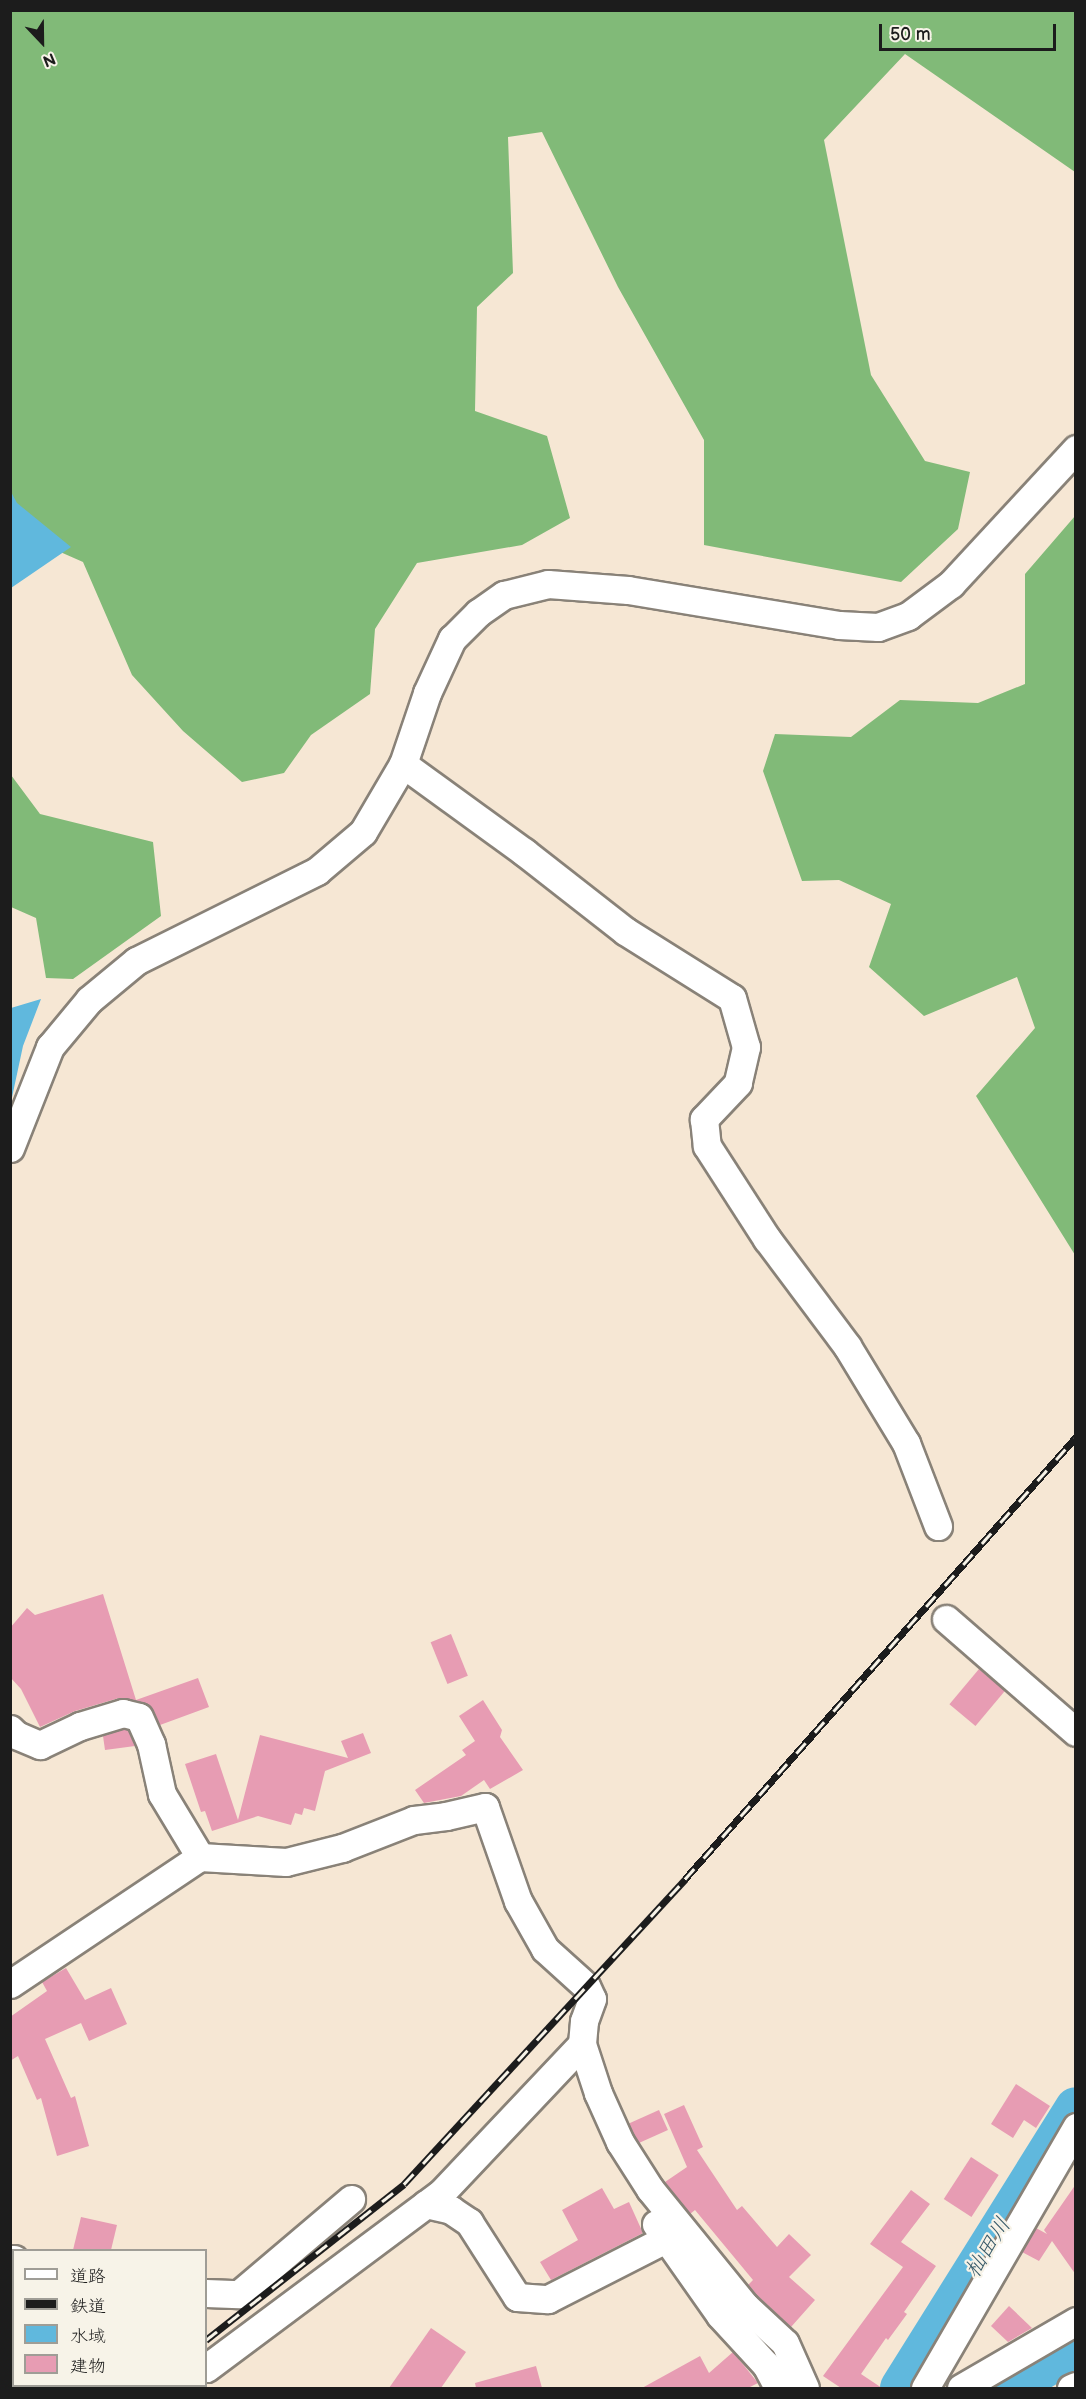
<!DOCTYPE html>
<html>
<head>
<meta charset="utf-8">
<style>
  body { margin:0 }
  #map { position:relative; width:1086px; height:2399px; overflow:hidden; background:#f6e7d4; font-family:"Balsamiq Sans","Klee One",sans-serif }
  div>[style] { position:absolute }
  .forest>* { inset:0; background:#81ba78 }
  .water>* { inset:0; background:#60b8dd }
  .river>* { height:42px; margin:-21px; padding:0 21px; transform-origin:21px; border-radius:21px; background:#60b8dd }
  .building>* { inset:0; background:#e79cb3; transform-origin:0 0 }
  .roads { filter:drop-shadow(2px 0 #898278) drop-shadow(-2px 0 #898278) drop-shadow(0 2px #898278) drop-shadow(0 -2px #898278) }
  .minor>* { height:27px; margin:-13.5px; padding:0 13.5px; transform-origin:13.5px; border-radius:13.5px; background:#fff }
  .rail>* { height:7px; margin-top:-3.5px; transform-origin:0; background:repeating-linear-gradient(90deg,#f7f3e8 0 14px,#1c1c1c 0 28px); box-sizing:border-box; border-block:2px solid #1c1c1c }
  span { translate:-50% -50%; white-space:nowrap; text-align:center; line-height:1.15; -webkit-text-stroke:4.5px #f7f3e8; paint-order:stroke }
  .water-label { font-size:22px; color:#375a69; font-style:italic }
  .frame { position:absolute; inset:0; border:12px solid #1c1c1c; pointer-events:none }
  .legend { position:absolute; left:12px; top:2249px; width:195px; height:138px; box-sizing:border-box; background:#f7f3e8; border:2px solid #9f9d96; margin:0; padding:8px 10px; list-style:none; font-size:18px; color:#1c1c1c }
  .legend li { display:flex; align-items:center; gap:12px; height:30px }
  .legend b { width:30px; border:2px solid #9f9d96 }
  .north { position:absolute; left:12px; top:12px; width:60px; height:60px; -webkit-text-stroke:4px #f7f3e8; paint-order:stroke; rotate:158deg; font-size:16px; font-weight:700; line-height:24px; text-align:center; color:#1c1c1c }
  .north::after { content:''; display:block; margin:auto; width:21px; height:27px; background:#1c1c1c; clip-path:polygon(50% 0,100% 100%,50% 72%,0 100%) }
  .scale { position:absolute; left:879px; top:24px; width:177px; height:27px; box-sizing:border-box; border:3px solid #1c1c1c; border-top:0; padding-left:8px; font-size:18px; line-height:21px; white-space:nowrap; color:#1c1c1c; -webkit-text-stroke:4px #f7f3e8; paint-order:stroke }
</style>
</head>
<body>
<div id="map">
  <div class="forest">
    <div style="clip-path:polygon(11px 11px,1075px 11px,1075px 172px,905px 54px,824px 140px,871px 375px,925px 461px,970px 472px,958px 529px,901px 582px,704px 545px,704px 440px,618px 287px,542px 132px,508px 137px,513px 273px,477px 307px,475px 411px,547px 436px,570px 518px,522px 545px,417px 563px,375px 629px,370px 694px,311px 735px,284px 773px,242px 782px,183px 731px,132px 675px,83px 562px,33px 540px,11px 517px)"></div>
    <div style="clip-path:polygon(1075px 516px,1075px 1255px,976px 1096px,1035px 1028px,1017px 977px,924px 1016px,869px 967px,891px 904px,839px 880px,802px 881px,763px 771px,775px 734px,851px 737px,900px 700px,978px 703px,1025px 684px,1025px 574px)"></div>
    <div style="clip-path:polygon(11px 775px,40px 814px,153px 842px,161px 916px,73px 979px,46px 978px,36px 918px,11px 907px)"></div>
  </div>
  <div class="water">
    <div style="clip-path:polygon(10px 490px,17px 503px,71px 547px,11px 588px)"></div>
    <div style="clip-path:polygon(41px 999px,23px 1046px,11px 1102px,11px 1008px)"></div>
    <div style="clip-path:polygon(1075px 2333px,1075px 2373px,1050px 2388px,979px 2388px)"></div>
  </div>
  <div class="river">
    <div style="left:901px;top:2388px;width:330px;rotate:-58deg"></div>
  </div>
  <div class="building">
    <div style="clip-path:polygon(103px 1594px,136px 1700px,198px 1678px,209px 1707px,160px 1725px,149px 1705px,119px 1698px,75px 1711px,40px 1727px,21px 1689px,10px 1677px,10px 1628px,27px 1608px,35px 1615px)"></div>
    <div style="left:451px;top:1634px;width:45px;height:22px;rotate:68deg"></div>
    <div style="left:979px;top:1669px;width:34px;height:46px;rotate:40deg"></div>
    <div style="clip-path:polygon(483px 1700px,502px 1730px,500px 1737px,523px 1770px,490px 1789px,484px 1780px,461px 1796px,424px 1803px,415px 1790px,466px 1755px,462px 1750px,475px 1741px,459px 1716px)"></div>
    <div style="clip-path:polygon(123px 1729px,128px 1730px,135px 1746px,105px 1750px,103px 1736px)"></div>
    <div style="clip-path:polygon(363px 1733px,371px 1753px,325px 1771px,315px 1811px,304px 1808px,302px 1815px,295px 1813px,291px 1825px,258px 1816px,212px 1831px,205px 1811px,201px 1812px,185px 1764px,216px 1754px,238px 1820px,260px 1735px,348px 1758px,341px 1741px)"></div>
    <div style="clip-path:polygon(66px 1968px,85px 2000px,111px 1988px,127px 2024px,89px 2041px,81px 2023px,45px 2039px,71px 2098px,75px 2096px,89px 2146px,57px 2156px,41px 2098px,37px 2100px,18px 2056px,10px 2061px,10px 2017px,47px 1991px,42px 1982px)"></div>
    <div style="clip-path:polygon(1016px 2084px,1050px 2106px,1036px 2128px,1024px 2120px,1013px 2138px,991px 2124px)"></div>
    <div style="clip-path:polygon(684px 2105px,703px 2147px,697px 2150px,737px 2210px,742px 2206px,777px 2247px,789px 2234px,811px 2255px,789px 2277px,815px 2300px,791px 2327px,757px 2295px,748px 2285px,753px 2280px,695px 2210px,690px 2214px,665px 2182px,687px 2167px,664px 2114px)"></div>
    <div style="left:659px;top:2110px;width:22px;height:33px;rotate:66deg"></div>
    <div style="left:971px;top:2157px;width:33px;height:50px;rotate:33deg"></div>
    <div style="clip-path:polygon(1076px 2184px,1076px 2275px,1052px 2241px,1039px 2261px,1022px 2252px,1036px 2228px,1047px 2234px,1044px 2230px)"></div>
    <div style="clip-path:polygon(602px 2188px,614px 2209px,629px 2202px,643px 2233px,551px 2280px,540px 2262px,578px 2240px,562px 2210px)"></div>
    <div style="clip-path:polygon(911px 2190px,930px 2204px,901px 2242px,936px 2266px,904px 2312px,907px 2314px,888px 2340px,886px 2338px,861px 2374px,882px 2388px,841px 2388px,823px 2376px,903px 2267px,870px 2244px)"></div>
    <div style="clip-path:polygon(81px 2217px,117px 2225px,111px 2250px,73px 2250px)"></div>
    <div style="clip-path:polygon(1009px 2306px,1032px 2328px,1008px 2342px,991px 2326px)"></div>
    <div style="clip-path:polygon(431px 2328px,466px 2352px,441px 2388px,389px 2388px)"></div>
    <div style="clip-path:polygon(733px 2352px,758px 2383px,748px 2388px,642px 2388px,700px 2356px,709px 2373px)"></div>
    <div style="clip-path:polygon(536px 2366px,542px 2388px,476px 2388px,475px 2383px)"></div>
  </div>
  <div class="roads">
    <div class="minor">
      <div style="left:403px;top:764px;width:150px;rotate:36deg"></div>
      <div style="left:524px;top:852px;width:128px;rotate:38deg"></div>
      <div style="left:625px;top:931px;width:126px;rotate:32.1deg"></div>
      <div style="left:732px;top:998px;width:51px;rotate:74.1deg"></div>
      <div style="left:746px;top:1047px;width:37px;rotate:103deg"></div>
      <div style="left:738px;top:1083px;width:50px;rotate:133.4deg"></div>
      <div style="left:704px;top:1119px;width:27px;rotate:84deg"></div>
      <div style="left:707px;top:1146px;width:111px;rotate:57.2deg"></div>
      <div style="left:767px;top:1239px;width:134px;rotate:53.2deg"></div>
      <div style="left:847px;top:1346px;width:114px;rotate:58.7deg"></div>
      <div style="left:906px;top:1443px;width:89px;rotate:68.9deg"></div>
      <div style="left:10px;top:1148px;width:109px;rotate:-68.4deg"></div>
      <div style="left:50px;top:1047px;width:61px;rotate:-50.3deg"></div>
      <div style="left:89px;top:1000px;width:61px;rotate:-39.7deg"></div>
      <div style="left:136px;top:961px;width:202px;rotate:-26.4deg"></div>
      <div style="left:317px;top:871px;width:60px;rotate:-40.3deg"></div>
      <div style="left:363px;top:832px;width:79px;rotate:-59.5deg"></div>
      <div style="left:403px;top:764px;width:75px;rotate:-71.3deg"></div>
      <div style="left:427px;top:693px;width:60px;rotate:-65.2deg"></div>
      <div style="left:452px;top:639px;width:37px;rotate:-45deg"></div>
      <div style="left:478px;top:613px;width:32px;rotate:-35deg"></div>
      <div style="left:504px;top:595px;width:45px;rotate:-14deg"></div>
      <div style="left:548px;top:584px;width:80px;rotate:4.3deg"></div>
      <div style="left:628px;top:590px;width:214px;rotate:9.4deg"></div>
      <div style="left:839px;top:625px;width:39px;rotate:3deg"></div>
      <div style="left:878px;top:627px;width:32px;rotate:-20deg"></div>
      <div style="left:908px;top:616px;width:54px;rotate:-36.7deg"></div>
      <div style="left:951px;top:584px;width:184px;rotate:-47.2deg"></div>
      <div style="left:946px;top:1619px;width:172px;rotate:41deg"></div>
      <div style="left:10px;top:1729px;width:8px;rotate:45deg"></div>
      <div style="left:16px;top:1735px;width:26px;rotate:23deg"></div>
      <div style="left:40px;top:1745px;width:44px;rotate:-25.4deg"></div>
      <div style="left:80px;top:1726px;width:45px;rotate:-16.8deg"></div>
      <div style="left:123px;top:1713px;width:16px;rotate:14deg"></div>
      <div style="left:139px;top:1717px;width:30px;rotate:66deg"></div>
      <div style="left:151px;top:1744px;width:51px;rotate:77.6deg"></div>
      <div style="left:162px;top:1794px;width:74px;rotate:58.9deg"></div>
      <div style="left:10px;top:1984px;width:229px;rotate:-33.8deg"></div>
      <div style="left:200px;top:1857px;width:86px;rotate:3.3deg"></div>
      <div style="left:286px;top:1862px;width:58px;rotate:-14deg"></div>
      <div style="left:342px;top:1848px;width:77px;rotate:-21.3deg"></div>
      <div style="left:414px;top:1820px;width:32px;rotate:-7deg"></div>
      <div style="left:446px;top:1816px;width:40px;rotate:-13deg"></div>
      <div style="left:485px;top:1807px;width:100px;rotate:70.7deg"></div>
      <div style="left:518px;top:1901px;width:55px;rotate:60.6deg"></div>
      <div style="left:545px;top:1949px;width:55px;rotate:42.1deg"></div>
      <div style="left:586px;top:1986px;width:14px;rotate:65deg"></div>
      <div style="left:592px;top:1999px;width:23px;rotate:110deg"></div>
      <div style="left:584px;top:2021px;width:23px;rotate:95deg"></div>
      <div style="left:582px;top:2044px;width:205px;rotate:133.4deg"></div>
      <div style="left:441px;top:2193px;width:293px;rotate:143.3deg"></div>
      <div style="left:582px;top:2044px;width:52px;rotate:71.9deg"></div>
      <div style="left:598px;top:2093px;width:54px;rotate:65.8deg"></div>
      <div style="left:620px;top:2142px;width:56px;rotate:57.4deg"></div>
      <div style="left:650px;top:2189px;width:151px;rotate:50.9deg"></div>
      <div style="left:745px;top:2306px;width:54px;rotate:42.8deg"></div>
      <div style="left:785px;top:2343px;width:49px;rotate:66deg"></div>
      <div style="left:426px;top:2204px;width:26px;rotate:13deg"></div>
      <div style="left:451px;top:2210px;width:22px;rotate:34deg"></div>
      <div style="left:469px;top:2222px;width:89px;rotate:57.4deg"></div>
      <div style="left:517px;top:2297px;width:31px;rotate:4deg"></div>
      <div style="left:548px;top:2299px;width:132px;rotate:-27deg"></div>
      <div style="left:656px;top:2224px;width:111px;rotate:54.9deg"></div>
      <div style="left:720px;top:2315px;width:68px;rotate:47.4deg"></div>
      <div style="left:766px;top:2365px;width:26px;rotate:62deg"></div>
      <div style="left:10px;top:2259px;width:4px"></div>
      <div style="left:206px;top:2293px;width:33px;rotate:2deg"></div>
      <div style="left:239px;top:2294px;width:147px;rotate:-40.3deg"></div>
      <div style="left:177px;top:2388px;width:4px;rotate:-27deg"></div>
      <div style="left:925px;top:2388px;width:302px;rotate:-59.9deg"></div>
      <div style="left:961px;top:2388px;width:133px;rotate:-30.2deg"></div>
      <div style="left:1071px;top:2388px;width:5px;rotate:-22deg"></div>
    </div>
  </div>
  <div class="rail">
    <div style="left:206px;top:2340px;width:252px;rotate:-38.2deg"></div>
    <div style="left:404px;top:2184px;width:415px;rotate:-47.3deg"></div>
    <div style="left:685px;top:1879px;width:590px;rotate:-48.5deg"></div>
    <div style="left:140px;top:2388px;width:4px;rotate:-27deg"></div>
  </div>
  <div class="water-label">
    <span style="left:988px;top:2248px;rotate:-58deg">杣田川</span>
  </div>
  <div class="frame"></div>
  <ul class="legend">
  <li><b style="height:8px;background:#fff"></b>道路</li>
  <li><b style="height:8px;background:#1c1c1c"></b>鉄道</li>
  <li><b style="height:16px;background:#60b8dd"></b>水域</li>
  <li><b style="height:16px;background:#e79cb3"></b>建物</li>
  </ul>
  <div class="north">N</div>
  <div class="scale">50 m</div>
</div>
</body>
</html>
